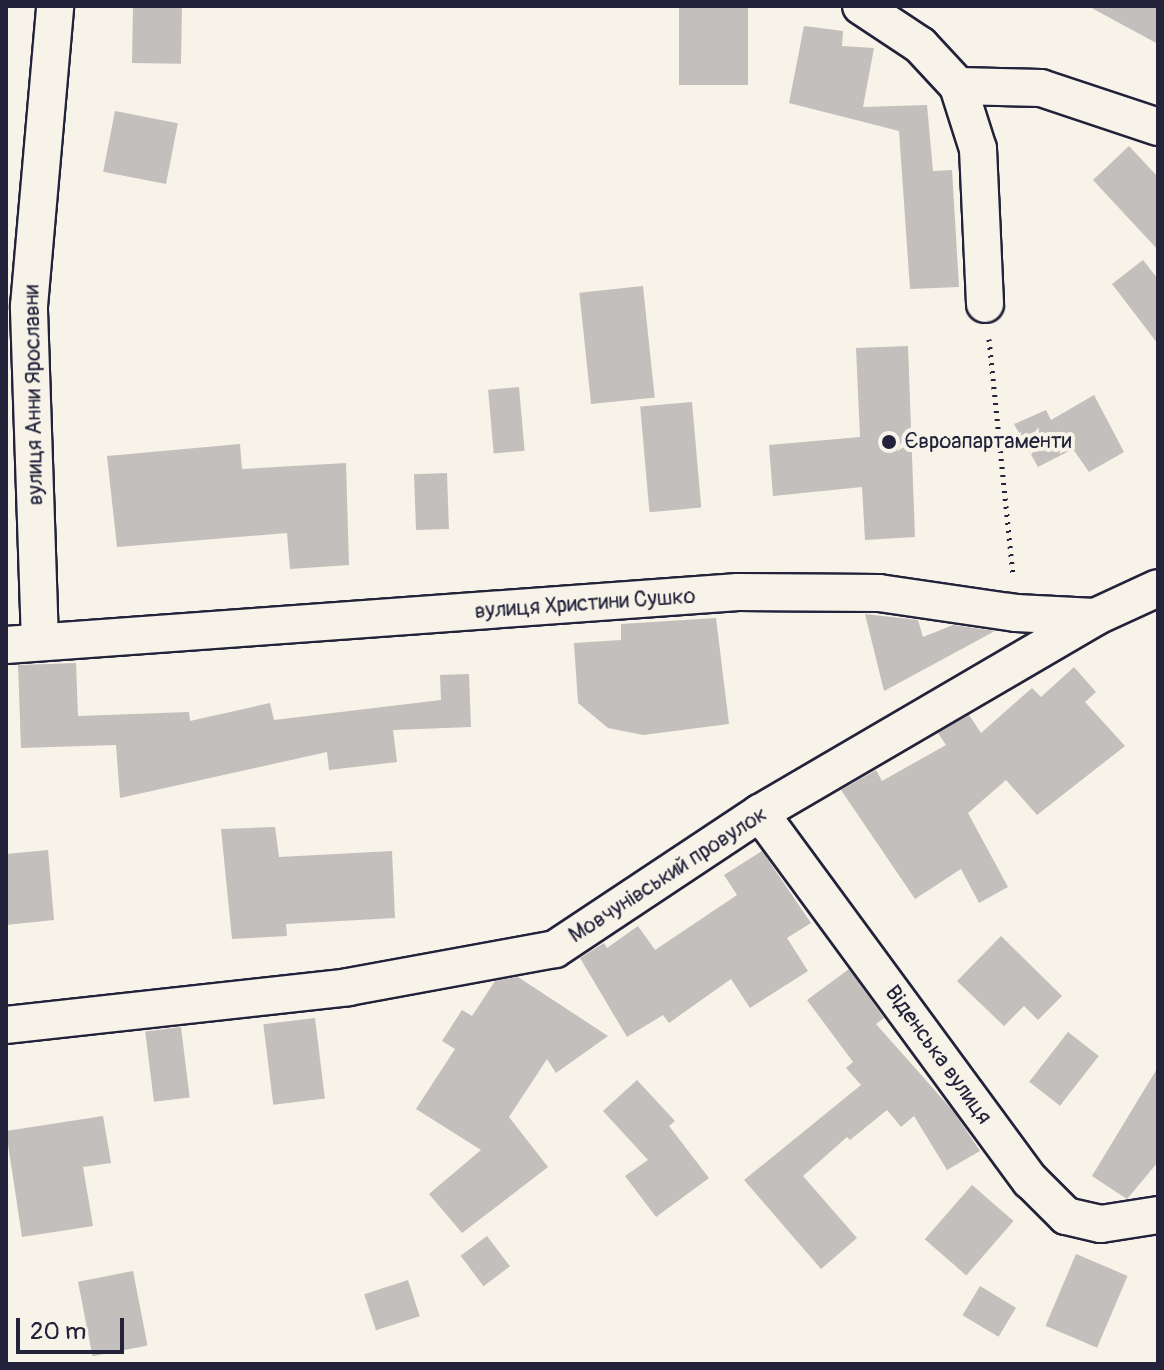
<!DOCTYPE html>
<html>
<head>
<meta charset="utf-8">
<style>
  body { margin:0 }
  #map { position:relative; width:1164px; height:1370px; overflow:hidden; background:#f7f3e8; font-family:Pangolin,sans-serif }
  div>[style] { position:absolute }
  .building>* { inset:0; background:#c2bfbd; transform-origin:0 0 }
  .path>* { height:5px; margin-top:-2.5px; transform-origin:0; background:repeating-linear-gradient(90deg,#22223b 0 2px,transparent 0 8px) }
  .roads { filter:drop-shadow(2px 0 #22223b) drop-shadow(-2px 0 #22223b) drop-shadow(0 2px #22223b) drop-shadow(0 -2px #22223b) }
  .street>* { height:36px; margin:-18px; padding:0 18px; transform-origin:18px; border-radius:18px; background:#f7f3e8 }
  .dots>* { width:22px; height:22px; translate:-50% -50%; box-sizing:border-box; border:4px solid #f7f3e8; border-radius:50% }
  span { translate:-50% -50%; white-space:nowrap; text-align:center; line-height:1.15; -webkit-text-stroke:8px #f7f3e8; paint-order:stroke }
  .street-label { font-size:22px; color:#22223b }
  .poi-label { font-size:22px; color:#22223b }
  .left { translate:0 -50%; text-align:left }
  .frame { position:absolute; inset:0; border:8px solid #22223b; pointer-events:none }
  .scale { position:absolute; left:16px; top:1318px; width:108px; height:36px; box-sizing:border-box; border:4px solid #22223b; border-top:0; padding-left:10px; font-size:24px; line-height:28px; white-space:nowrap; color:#22223b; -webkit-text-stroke:6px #f7f3e8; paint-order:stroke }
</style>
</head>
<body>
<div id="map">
  <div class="building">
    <div style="left:133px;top:6px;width:49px;height:57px;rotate:1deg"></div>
    <div style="left:679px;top:6px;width:69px;height:79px"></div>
    <div style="clip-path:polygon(1088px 6px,1158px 6px,1158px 44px)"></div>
    <div style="clip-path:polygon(804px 26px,843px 31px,842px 46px,874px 48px,863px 107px,927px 105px,933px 171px,952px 170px,959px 287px,910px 289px,899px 131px,789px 103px)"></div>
    <div style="left:115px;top:111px;width:64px;height:62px;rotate:11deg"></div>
    <div style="clip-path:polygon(1129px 146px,1158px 177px,1158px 250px,1093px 180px)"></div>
    <div style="clip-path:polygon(1143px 260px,1158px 279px,1158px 344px,1112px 284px)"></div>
    <div style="left:643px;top:286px;width:112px;height:64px;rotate:84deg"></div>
    <div style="clip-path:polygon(908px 346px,915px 537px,865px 540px,862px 487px,773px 496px,769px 445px,860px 437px,856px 348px)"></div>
    <div style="left:519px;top:387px;width:64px;height:31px;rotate:85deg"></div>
    <div style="clip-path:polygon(1094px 395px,1124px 452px,1089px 472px,1073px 449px,1038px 467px,1014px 424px,1046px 410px,1051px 420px)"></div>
    <div style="left:692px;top:402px;width:106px;height:52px;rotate:85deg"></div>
    <div style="clip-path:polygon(240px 444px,242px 469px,346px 463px,349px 565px,290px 569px,287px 533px,117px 547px,107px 456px)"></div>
    <div style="left:447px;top:473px;width:56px;height:33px;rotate:88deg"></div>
    <div style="clip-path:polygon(865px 614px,918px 620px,923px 637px,953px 625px,995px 631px,884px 691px)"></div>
    <div style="clip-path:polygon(716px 618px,729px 724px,643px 735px,608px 728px,578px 703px,574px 643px,621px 640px,621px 624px)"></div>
    <div style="clip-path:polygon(76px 663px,78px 716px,189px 712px,190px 721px,270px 703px,274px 720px,441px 700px,440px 675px,469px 674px,471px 727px,393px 730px,397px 762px,329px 770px,327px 752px,120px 798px,116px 745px,21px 748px,18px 665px)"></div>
    <div style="clip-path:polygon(1074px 667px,1096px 692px,1085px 702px,1125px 746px,1037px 815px,1006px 780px,968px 813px,1008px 887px,979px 903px,961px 869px,915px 899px,841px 790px,876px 770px,882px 781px,946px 745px,938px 733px,969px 715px,981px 733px,1032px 688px,1041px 697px)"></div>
    <div style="clip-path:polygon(275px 827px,279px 857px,392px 851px,395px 918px,286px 924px,287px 936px,232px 939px,221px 829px)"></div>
    <div style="clip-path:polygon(48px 850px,54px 920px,6px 925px,6px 854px)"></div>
    <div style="clip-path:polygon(762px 851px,811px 923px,787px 938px,808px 971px,750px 1008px,731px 979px,669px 1023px,663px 1015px,627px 1037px,580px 958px,604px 943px,607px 948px,638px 926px,655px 950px,737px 895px,724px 875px)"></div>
    <div style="clip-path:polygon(1001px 936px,1062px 996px,1038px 1020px,1024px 1006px,1004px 1026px,957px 981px)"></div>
    <div style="clip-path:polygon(849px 969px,884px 1018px,876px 1024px,954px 1112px,980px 1151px,947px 1170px,914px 1116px,901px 1127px,887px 1110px,850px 1140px,847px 1137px,803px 1176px,857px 1238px,821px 1269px,744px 1180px,861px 1085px,846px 1068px,853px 1062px,807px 1000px)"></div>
    <div style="clip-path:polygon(518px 977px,608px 1036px,556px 1073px,547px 1059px,509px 1117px,548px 1167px,462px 1233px,429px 1194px,481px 1150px,416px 1109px,455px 1049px,442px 1041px,462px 1010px,472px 1016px,495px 981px)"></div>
    <div style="left:315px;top:1018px;width:81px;height:52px;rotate:83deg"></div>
    <div style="left:181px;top:1027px;width:71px;height:36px;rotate:83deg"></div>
    <div style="left:1068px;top:1032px;width:39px;height:63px;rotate:38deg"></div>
    <div style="clip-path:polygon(1158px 1067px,1158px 1162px,1127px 1199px,1092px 1176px)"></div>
    <div style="clip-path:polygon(637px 1080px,675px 1121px,669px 1126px,709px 1178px,656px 1217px,625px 1176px,648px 1160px,603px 1111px)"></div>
    <div style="clip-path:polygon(103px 1116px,111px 1163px,83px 1167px,93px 1226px,22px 1237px,6px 1131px)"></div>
    <div style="left:972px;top:1185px;width:55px;height:72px;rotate:41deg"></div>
    <div style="left:487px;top:1236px;width:38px;height:33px;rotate:53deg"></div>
    <div style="left:1076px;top:1254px;width:56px;height:78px;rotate:23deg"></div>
    <div style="left:133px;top:1271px;width:76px;height:56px;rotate:79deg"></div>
    <div style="left:408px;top:1280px;width:38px;height:46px;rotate:72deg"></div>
    <div style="left:980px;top:1286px;width:42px;height:34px;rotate:31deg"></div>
  </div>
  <div class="path">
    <div style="left:989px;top:339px;width:238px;rotate:84.2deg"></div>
  </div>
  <div class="roads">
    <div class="street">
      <div style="left:861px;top:6px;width:71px;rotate:33.5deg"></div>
      <div style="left:920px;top:45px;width:56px;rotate:47.2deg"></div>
      <div style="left:958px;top:86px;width:66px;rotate:72.4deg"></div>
      <div style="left:978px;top:149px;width:155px;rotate:87.4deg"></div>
      <div style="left:958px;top:86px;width:83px;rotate:1.4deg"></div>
      <div style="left:1041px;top:88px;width:123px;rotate:18.4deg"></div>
      <div style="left:40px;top:642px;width:336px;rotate:-91.9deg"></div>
      <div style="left:29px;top:306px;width:301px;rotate:-85deg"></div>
      <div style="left:6px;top:645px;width:734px;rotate:-4.14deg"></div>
      <div style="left:738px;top:592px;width:141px;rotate:0.4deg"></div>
      <div style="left:879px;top:593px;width:138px;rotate:8.3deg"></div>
      <div style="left:1016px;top:613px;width:79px;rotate:2.9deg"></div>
      <div style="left:1095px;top:617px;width:69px;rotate:-24.7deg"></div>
      <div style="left:760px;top:813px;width:456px;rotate:53.7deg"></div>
      <div style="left:1030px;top:1180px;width:51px;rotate:45deg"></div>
      <div style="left:1066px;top:1216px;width:36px;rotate:13deg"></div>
      <div style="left:1101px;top:1224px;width:58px;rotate:-9deg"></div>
      <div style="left:6px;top:1025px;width:344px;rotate:-6.3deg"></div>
      <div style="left:348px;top:987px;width:210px;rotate:-10.4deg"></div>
      <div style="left:555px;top:949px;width:246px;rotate:-33.6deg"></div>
      <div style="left:760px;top:813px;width:388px;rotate:-30.3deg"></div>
    </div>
  </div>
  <div class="dots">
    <div style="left:889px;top:442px;background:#22223b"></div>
  </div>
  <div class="street-label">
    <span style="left:34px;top:395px;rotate:-91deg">вулиця Анни Ярославни</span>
    <span style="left:585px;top:604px;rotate:-4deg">вулиця Христини Сушко</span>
    <span style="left:668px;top:875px;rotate:-33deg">Мовчунівський провулок</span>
    <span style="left:938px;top:1055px;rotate:54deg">Віденська вулиця</span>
  </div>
  <div class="poi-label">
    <span class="left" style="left:905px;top:442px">Євроапартаменти</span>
  </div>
  <div class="frame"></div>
  <div class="scale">20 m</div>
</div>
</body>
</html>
